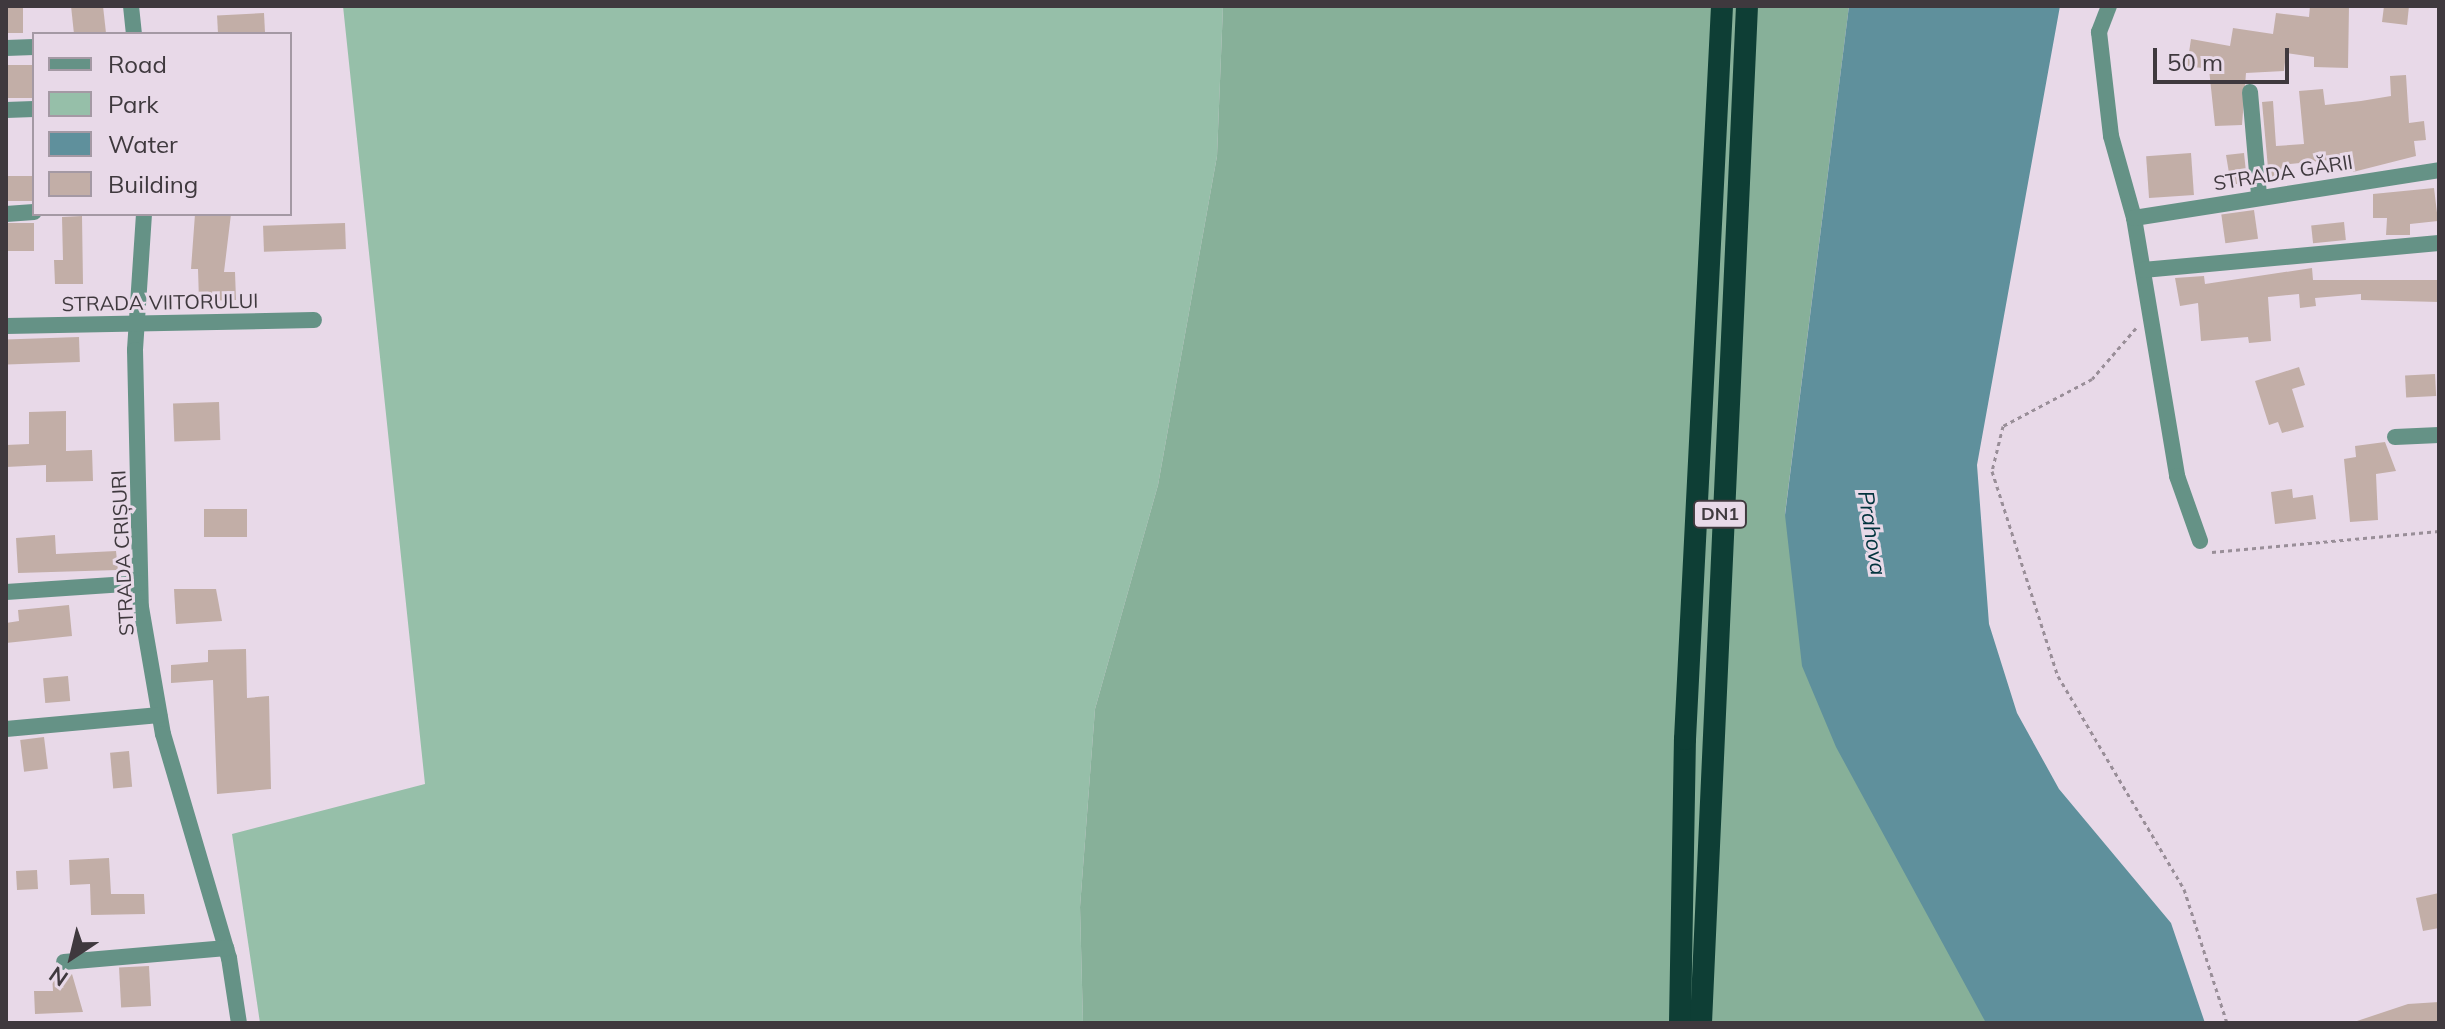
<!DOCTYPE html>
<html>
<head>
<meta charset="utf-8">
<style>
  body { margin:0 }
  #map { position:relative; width:2445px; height:1029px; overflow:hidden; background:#e8d9e8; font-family:Mulish,sans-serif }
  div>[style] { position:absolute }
  .green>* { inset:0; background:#96bfa9 }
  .forest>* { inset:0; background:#87b099 }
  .water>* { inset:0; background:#5f909c }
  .building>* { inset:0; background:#c2aea7; transform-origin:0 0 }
  .path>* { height:3px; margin-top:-1.5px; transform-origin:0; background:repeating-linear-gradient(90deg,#998e98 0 4px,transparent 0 8px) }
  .minor>* { height:16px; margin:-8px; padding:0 8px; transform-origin:8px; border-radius:8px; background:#659286 }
  .trunk>* { height:22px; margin:-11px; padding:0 11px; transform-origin:11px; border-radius:11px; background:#0e3e35 }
  span { translate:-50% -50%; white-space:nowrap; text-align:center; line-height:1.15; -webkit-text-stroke:6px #e8d9e8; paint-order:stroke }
  .shield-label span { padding:2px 6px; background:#e8d9e8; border:2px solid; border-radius:6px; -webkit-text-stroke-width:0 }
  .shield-label { font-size:18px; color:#3f393e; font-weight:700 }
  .street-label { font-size:20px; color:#3f393e }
  .water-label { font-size:22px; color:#01333d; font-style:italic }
  .frame { position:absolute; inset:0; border:8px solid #3f393e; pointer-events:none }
  .legend { position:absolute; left:32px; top:32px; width:260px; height:184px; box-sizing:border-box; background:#e8d9e8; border:2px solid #a499a4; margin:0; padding:10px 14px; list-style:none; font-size:24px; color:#3f393e }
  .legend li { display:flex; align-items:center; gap:16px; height:40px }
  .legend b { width:40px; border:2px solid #a499a4 }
  .north { position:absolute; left:32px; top:917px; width:80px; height:80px; -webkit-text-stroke:6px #e8d9e8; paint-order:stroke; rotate:215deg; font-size:22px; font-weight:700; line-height:32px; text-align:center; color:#3f393e }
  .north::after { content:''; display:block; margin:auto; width:28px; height:36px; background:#3f393e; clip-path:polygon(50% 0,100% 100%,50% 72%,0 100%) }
  .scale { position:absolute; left:2153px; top:48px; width:136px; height:36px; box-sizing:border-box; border:4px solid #3f393e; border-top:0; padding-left:10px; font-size:24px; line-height:28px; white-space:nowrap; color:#3f393e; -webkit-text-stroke:6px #e8d9e8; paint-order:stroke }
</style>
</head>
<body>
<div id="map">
  <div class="green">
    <div style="clip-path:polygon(343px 6px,1223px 6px,1217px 156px,1158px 485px,1095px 709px,1080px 907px,1083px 1023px,260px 1023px,232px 834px,425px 784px)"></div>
  </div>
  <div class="forest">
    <div style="clip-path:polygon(1223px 6px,1849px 6px,1785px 514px,1986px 1023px,1083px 1023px,1080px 907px,1095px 709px,1158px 485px,1217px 156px)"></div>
  </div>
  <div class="water">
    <div style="clip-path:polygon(1849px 6px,2060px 6px,1977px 465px,1989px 624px,2017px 713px,2059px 789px,2171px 923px,2205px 1023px,1986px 1023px,1836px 747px,1802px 666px,1785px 515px)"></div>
  </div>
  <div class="building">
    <div style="left:6px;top:6px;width:17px;height:27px"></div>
    <div style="clip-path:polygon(71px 6px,103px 6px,106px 33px,74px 34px)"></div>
    <div style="clip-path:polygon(2310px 6px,2349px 6px,2348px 68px,2314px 67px,2314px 57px,2286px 53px,2284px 71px,2246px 73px,2242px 125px,2215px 126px,2209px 69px,2187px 66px,2191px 39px,2230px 46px,2233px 28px,2273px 34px,2276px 13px,2309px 17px)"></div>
    <div style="clip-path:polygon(2384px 6px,2409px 6px,2407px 25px,2382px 22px)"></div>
    <div style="left:264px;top:13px;width:21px;height:47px;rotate:87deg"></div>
    <div style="left:34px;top:65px;width:33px;height:28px;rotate:90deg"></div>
    <div style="clip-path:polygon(2406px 75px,2409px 123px,2424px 121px,2426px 140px,2414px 141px,2416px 156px,2353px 172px,2350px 158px,2290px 164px,2269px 179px,2262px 102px,2273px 101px,2276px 146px,2304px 144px,2299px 91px,2323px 89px,2325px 105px,2361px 101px,2391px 96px,2390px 76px)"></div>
    <div style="left:2191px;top:153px;width:42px;height:45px;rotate:86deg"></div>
    <div style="clip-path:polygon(2244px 153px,2247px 182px,2231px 185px,2226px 155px)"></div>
    <div style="left:34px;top:176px;width:25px;height:28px;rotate:90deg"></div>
    <div style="clip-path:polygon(2434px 188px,2438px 221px,2410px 224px,2410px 235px,2386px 235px,2387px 218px,2373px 218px,2373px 194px)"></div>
    <div style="left:2254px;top:210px;width:29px;height:33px;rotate:82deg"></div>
    <div style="clip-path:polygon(195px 214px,231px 214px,224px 272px,235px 272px,236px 300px,199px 301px,198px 269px,191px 269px)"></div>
    <div style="clip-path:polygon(82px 216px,83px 284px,55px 284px,54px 260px,63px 260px,62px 217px)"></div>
    <div style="left:2344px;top:222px;width:18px;height:33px;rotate:84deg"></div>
    <div style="left:34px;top:223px;width:28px;height:28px;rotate:90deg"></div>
    <div style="left:345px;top:223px;width:26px;height:82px;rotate:88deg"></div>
    <div style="clip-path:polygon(2312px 268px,2313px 280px,2439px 280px,2439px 302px,2361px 300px,2361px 294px,2315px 298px,2316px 306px,2300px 308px,2299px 294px,2268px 297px,2271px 341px,2249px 343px,2248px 337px,2201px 341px,2198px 303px,2180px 306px,2175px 278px,2204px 276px,2205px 284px)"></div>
    <div style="left:79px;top:337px;width:25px;height:73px;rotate:88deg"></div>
    <div style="clip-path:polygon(2299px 367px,2305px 385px,2292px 389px,2304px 427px,2282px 433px,2278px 422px,2269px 425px,2255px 381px)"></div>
    <div style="left:2435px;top:374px;width:22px;height:30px;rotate:87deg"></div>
    <div style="left:219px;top:402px;width:38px;height:46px;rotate:88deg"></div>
    <div style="clip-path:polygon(66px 411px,66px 451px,92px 450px,93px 481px,46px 482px,46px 465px,6px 467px,6px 445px,29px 444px,29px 412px)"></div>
    <div style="clip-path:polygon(2385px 442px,2396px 471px,2376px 474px,2378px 520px,2350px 522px,2344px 459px,2356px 457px,2355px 446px)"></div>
    <div style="clip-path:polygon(2292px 489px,2293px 498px,2313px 495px,2316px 519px,2275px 524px,2271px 492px)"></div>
    <div style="left:204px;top:509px;width:43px;height:28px"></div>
    <div style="clip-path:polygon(55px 535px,56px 554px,116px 551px,118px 570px,18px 573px,16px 538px)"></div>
    <div style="clip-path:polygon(174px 589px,216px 589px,222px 621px,176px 624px)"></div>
    <div style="clip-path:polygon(69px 605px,72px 636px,6px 643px,6px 623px,19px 621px,18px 610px)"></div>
    <div style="clip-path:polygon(246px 649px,247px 698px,269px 696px,271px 789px,217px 794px,213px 680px,171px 683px,171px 665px,208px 662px,208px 650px)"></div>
    <div style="left:68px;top:676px;width:25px;height:25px;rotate:85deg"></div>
    <div style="left:44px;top:737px;width:32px;height:24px;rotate:83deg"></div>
    <div style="left:129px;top:751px;width:36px;height:19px;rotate:85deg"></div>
    <div style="clip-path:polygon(109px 858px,111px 894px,144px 894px,145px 914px,91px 915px,90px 884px,70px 885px,69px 860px)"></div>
    <div style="left:37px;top:870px;width:19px;height:21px;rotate:87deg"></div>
    <div style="clip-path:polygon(2439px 893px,2439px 928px,2423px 931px,2416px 898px)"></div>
    <div style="left:149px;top:966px;width:40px;height:30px;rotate:87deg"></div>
    <div style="clip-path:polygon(72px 974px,83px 1012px,35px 1014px,34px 991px,53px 991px,52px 975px)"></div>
    <div style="clip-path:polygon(2439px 1002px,2439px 1023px,2351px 1023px,2408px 1004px)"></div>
  </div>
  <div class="path">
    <div style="left:2136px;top:328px;width:67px;rotate:130.8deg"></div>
    <div style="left:2092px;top:379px;width:101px;rotate:152.2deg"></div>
    <div style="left:2003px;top:426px;width:46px;rotate:103.7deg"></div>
    <div style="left:1992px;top:471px;width:215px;rotate:72.2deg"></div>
    <div style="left:2058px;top:676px;width:247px;rotate:59.4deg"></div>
    <div style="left:2184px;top:889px;width:141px;rotate:72.2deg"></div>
    <div style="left:2212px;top:552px;width:228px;rotate:-5.3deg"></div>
  </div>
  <div class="minor">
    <div style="left:131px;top:6px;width:28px;rotate:84deg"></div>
    <div style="left:2109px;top:6px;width:28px;rotate:111deg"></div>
    <div style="left:2099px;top:32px;width:105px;rotate:83.4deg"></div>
    <div style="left:2111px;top:136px;width:85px;rotate:74.3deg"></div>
    <div style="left:2134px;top:218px;width:262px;rotate:80.5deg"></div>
    <div style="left:2177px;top:476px;width:69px;rotate:70.5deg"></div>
    <div style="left:6px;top:48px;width:28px;rotate:-2deg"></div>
    <div style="left:2250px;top:92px;width:102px;rotate:85deg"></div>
    <div style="left:6px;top:110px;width:28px;rotate:-2deg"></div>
    <div style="left:6px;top:214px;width:28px;rotate:-4deg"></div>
    <div style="left:144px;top:214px;width:136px;rotate:93.8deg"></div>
    <div style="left:135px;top:350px;width:257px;rotate:88.7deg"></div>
    <div style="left:141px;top:607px;width:129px;rotate:80.2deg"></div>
    <div style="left:163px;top:734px;width:234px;rotate:73.6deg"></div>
    <div style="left:229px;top:958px;width:66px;rotate:81.3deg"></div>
    <div style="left:2134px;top:218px;width:309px;rotate:-8.9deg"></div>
    <div style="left:2143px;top:270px;width:297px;rotate:-5.2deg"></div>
    <div style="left:6px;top:326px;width:308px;rotate:-1.1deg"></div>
    <div style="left:2395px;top:437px;width:44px;rotate:-2.6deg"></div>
    <div style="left:6px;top:592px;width:134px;rotate:-3.8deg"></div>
    <div style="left:6px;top:729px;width:154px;rotate:-5.2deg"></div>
    <div style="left:64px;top:962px;width:163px;rotate:-4.9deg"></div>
  </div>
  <div class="trunk">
    <div style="left:1680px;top:1023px;width:284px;rotate:-89deg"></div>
    <div style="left:1685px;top:739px;width:734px;rotate:-87.11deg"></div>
    <div style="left:1701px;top:1023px;width:1018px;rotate:-87.41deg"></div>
  </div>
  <div class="shield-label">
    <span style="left:1720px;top:514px">DN1</span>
  </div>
  <div class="street-label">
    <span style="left:2283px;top:172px;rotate:-9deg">STRADA GĂRII</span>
    <span style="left:160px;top:302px;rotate:-1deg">STRADA VIITORULUI</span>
    <span style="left:122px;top:553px;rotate:-93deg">STRADA CRIȘURI</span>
  </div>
  <div class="water-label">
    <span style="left:1872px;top:533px;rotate:81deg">Prahova</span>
  </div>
  <div class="frame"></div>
  <ul class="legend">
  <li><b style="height:10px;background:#659286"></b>Road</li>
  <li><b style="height:22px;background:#96bfa9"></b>Park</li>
  <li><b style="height:22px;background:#5f909c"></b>Water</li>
  <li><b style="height:22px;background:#c2aea7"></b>Building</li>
  </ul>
  <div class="north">N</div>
  <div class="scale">50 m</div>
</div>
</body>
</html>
